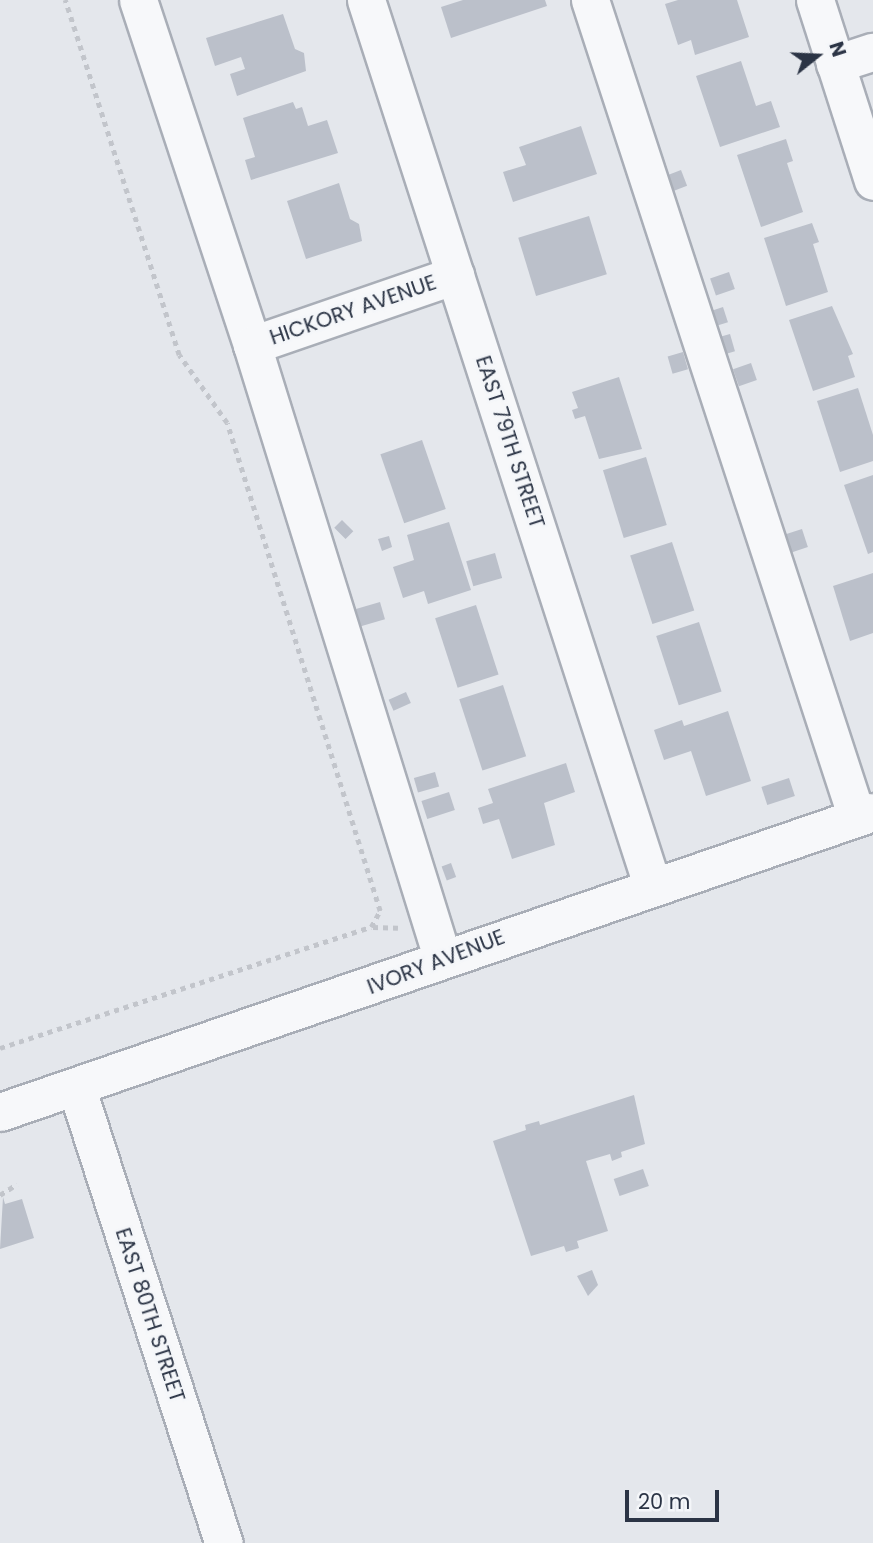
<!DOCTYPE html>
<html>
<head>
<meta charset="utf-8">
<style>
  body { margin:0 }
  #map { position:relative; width:873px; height:1543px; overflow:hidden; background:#e4e7ec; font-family:Poppins,sans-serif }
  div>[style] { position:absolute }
  .building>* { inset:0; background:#bbc0ca; transform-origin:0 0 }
  .path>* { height:4.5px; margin-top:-2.25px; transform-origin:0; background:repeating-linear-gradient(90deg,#c2c5cb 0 5px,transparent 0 10px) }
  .roads { filter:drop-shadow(2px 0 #a9aeb7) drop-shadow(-2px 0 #a9aeb7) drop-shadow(0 2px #a9aeb7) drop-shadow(0 -2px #a9aeb7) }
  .minor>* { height:37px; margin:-18.5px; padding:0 18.5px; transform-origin:18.5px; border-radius:18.5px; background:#f7f8fa }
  span { translate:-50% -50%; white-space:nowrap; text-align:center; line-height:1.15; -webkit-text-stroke:5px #f4f6f9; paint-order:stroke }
  .street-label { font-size:21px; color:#2b3445 }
  .north { position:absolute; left:782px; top:21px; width:70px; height:70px; -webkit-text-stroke:5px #f4f6f9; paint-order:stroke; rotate:72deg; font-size:19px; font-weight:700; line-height:28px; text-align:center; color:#2b3445 }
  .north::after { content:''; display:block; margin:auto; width:24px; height:32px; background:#2b3445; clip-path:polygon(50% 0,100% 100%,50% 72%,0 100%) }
  .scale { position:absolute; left:625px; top:1490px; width:94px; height:32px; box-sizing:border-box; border:4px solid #2b3445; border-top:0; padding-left:9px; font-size:21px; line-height:24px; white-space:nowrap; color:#2b3445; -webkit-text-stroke:5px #f4f6f9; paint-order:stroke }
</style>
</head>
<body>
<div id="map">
  <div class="building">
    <div style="clip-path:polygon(463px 0,545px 0,547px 6px,451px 38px,441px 7px)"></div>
    <div style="clip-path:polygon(678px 0,737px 0,749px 37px,695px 55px,691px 40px,678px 45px,665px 4px)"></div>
    <div style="clip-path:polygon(283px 14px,295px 49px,304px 53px,306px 71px,237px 96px,230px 74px,245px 69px,241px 57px,215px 66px,206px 38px)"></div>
    <div style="clip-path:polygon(741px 61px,756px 106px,771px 101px,780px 127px,720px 147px,696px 76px)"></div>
    <div style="clip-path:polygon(293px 102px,296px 109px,302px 107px,308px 126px,327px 120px,338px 153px,251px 180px,245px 160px,255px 157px,243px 118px)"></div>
    <div style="clip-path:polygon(581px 126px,597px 174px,513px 202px,503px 172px,526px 165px,519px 147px)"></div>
    <div style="clip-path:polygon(786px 139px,793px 161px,787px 163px,803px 212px,761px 227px,737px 155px)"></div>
    <div style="left:681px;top:170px;width:17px;height:16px;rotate:69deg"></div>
    <div style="clip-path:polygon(339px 183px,350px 219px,359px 224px,362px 241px,306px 259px,287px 201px)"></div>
    <div style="left:589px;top:216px;width:61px;height:74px;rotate:73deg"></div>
    <div style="clip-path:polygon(812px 223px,819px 242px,813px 244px,828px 292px,786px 306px,764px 238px)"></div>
    <div style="left:729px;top:272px;width:18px;height:20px;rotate:71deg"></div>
    <div style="clip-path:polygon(832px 306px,853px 354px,848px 356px,855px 377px,813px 391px,789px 320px)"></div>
    <div style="left:723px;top:307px;width:16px;height:11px;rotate:72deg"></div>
    <div style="left:730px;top:334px;width:18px;height:14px;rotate:74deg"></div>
    <div style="left:683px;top:352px;width:18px;height:16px;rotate:74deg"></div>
    <div style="left:751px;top:363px;width:18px;height:19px;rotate:71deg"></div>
    <div style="clip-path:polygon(619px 377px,642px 449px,599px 459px,585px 416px,575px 419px,572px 410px,578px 408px,572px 392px)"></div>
    <div style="clip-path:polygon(858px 388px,873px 435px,873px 461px,840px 472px,817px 401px)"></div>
    <div style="left:422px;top:440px;width:73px;height:44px;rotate:71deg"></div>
    <div style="left:646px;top:457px;width:71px;height:45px;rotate:73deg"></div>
    <div style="clip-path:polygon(873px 475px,873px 552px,868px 554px,844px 485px)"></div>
    <div style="left:342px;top:520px;width:16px;height:11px;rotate:45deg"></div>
    <div style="clip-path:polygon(449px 522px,471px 590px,428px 604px,424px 591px,403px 598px,393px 567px,414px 560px,407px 535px)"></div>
    <div style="left:802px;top:529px;width:19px;height:18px;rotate:72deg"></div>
    <div style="clip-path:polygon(389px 536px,392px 547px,382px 551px,378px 539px)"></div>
    <div style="left:672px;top:542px;width:72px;height:44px;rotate:72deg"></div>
    <div style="left:495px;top:553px;width:26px;height:30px;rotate:74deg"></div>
    <div style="clip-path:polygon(873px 573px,873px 633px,850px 641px,833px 586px)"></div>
    <div style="left:380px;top:602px;width:18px;height:25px;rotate:74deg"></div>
    <div style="left:476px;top:605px;width:73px;height:43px;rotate:72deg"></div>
    <div style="left:699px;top:622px;width:73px;height:45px;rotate:72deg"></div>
    <div style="left:503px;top:685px;width:75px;height:46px;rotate:72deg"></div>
    <div style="left:406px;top:692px;width:12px;height:19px;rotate:66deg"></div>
    <div style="clip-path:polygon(728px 711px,751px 781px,706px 796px,691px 751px,664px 760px,654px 730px,682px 720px,684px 726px)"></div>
    <div style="clip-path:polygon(566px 763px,575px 792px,544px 803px,555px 845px,512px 859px,499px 819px,483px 824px,478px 808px,493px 803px,488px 789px)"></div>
    <div style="left:435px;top:772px;width:15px;height:22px;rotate:74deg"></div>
    <div style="left:789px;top:778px;width:19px;height:29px;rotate:72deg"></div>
    <div style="left:449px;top:792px;width:19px;height:29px;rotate:72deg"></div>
    <div style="left:451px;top:863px;width:15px;height:10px;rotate:70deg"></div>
    <div style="clip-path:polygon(634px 1095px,645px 1144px,621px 1152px,622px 1157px,612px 1161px,610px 1154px,586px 1161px,608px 1231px,577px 1241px,579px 1248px,566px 1252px,564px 1246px,531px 1256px,493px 1141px,526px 1130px,525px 1125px,539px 1121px,540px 1125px)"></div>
    <div style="left:643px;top:1169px;width:18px;height:31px;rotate:71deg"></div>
    <div style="clip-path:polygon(3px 1197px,5px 1204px,22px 1199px,34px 1238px,0 1249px)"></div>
    <div style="clip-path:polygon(592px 1270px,598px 1285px,588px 1296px,577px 1276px)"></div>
  </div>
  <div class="path">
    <div style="left:373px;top:927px;width:25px;rotate:2deg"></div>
    <div style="left:0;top:1048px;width:390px;rotate:-18.1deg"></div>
    <div style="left:371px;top:927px;width:18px;rotate:-61deg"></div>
    <div style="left:380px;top:911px;width:511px;rotate:-107.41deg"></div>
    <div style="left:227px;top:423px;width:83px;rotate:-125.2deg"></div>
    <div style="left:179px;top:355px;width:373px;rotate:-107.8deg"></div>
    <div style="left:0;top:1195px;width:20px;rotate:-33deg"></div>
  </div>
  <div class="roads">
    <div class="minor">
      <div style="left:138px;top:0;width:363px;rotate:71.7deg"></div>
      <div style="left:252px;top:345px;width:641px;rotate:72.75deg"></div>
      <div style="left:366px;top:0;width:930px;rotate:72.09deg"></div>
      <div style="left:590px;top:0;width:860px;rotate:71.92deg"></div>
      <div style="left:815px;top:0;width:190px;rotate:72.2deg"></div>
      <div style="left:835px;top:64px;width:40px;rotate:-18deg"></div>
      <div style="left:252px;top:345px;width:215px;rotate:-19deg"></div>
      <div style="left:76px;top:1086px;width:480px;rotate:72.1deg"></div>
      <div style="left:0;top:1112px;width:923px;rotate:-18.96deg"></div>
    </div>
  </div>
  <div class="street-label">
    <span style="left:353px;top:310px;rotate:-19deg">HICKORY AVENUE</span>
    <span style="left:510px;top:442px;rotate:72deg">EAST 79TH STREET</span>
    <span style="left:436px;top:962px;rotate:-21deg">IVORY AVENUE</span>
    <span style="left:150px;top:1315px;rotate:72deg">EAST 80TH STREET</span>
  </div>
  <div class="north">N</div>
  <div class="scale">20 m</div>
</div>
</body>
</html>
